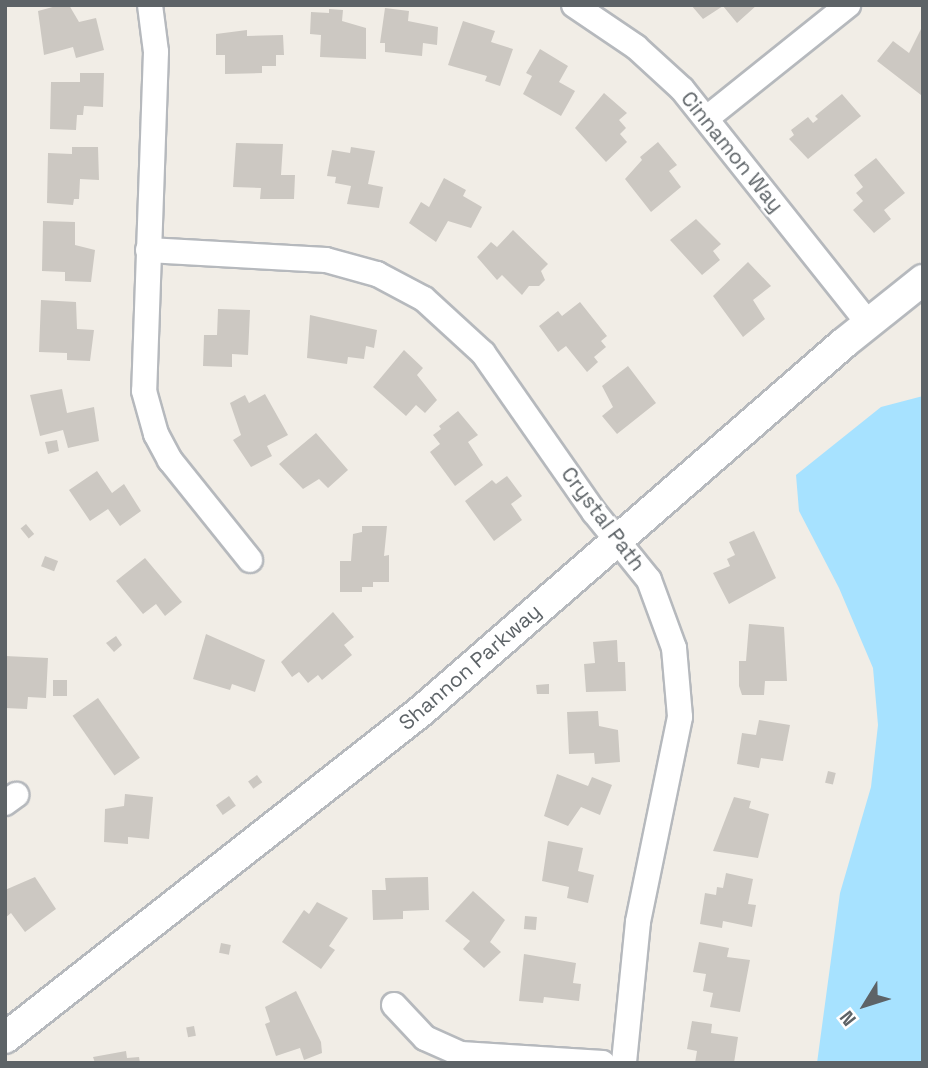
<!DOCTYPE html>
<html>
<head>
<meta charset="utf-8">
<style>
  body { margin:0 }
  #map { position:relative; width:928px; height:1068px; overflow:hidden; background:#f1ede6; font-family:"Space Grotesk",sans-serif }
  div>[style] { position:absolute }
  .water>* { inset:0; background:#a7e2ff }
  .building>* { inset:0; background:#ccc8c2; transform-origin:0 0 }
  .roads { filter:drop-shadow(2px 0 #b6b9bd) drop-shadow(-2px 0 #b6b9bd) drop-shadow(0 2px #b6b9bd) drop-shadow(0 -2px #b6b9bd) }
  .minor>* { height:24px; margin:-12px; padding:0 12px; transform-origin:12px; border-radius:12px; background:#fff }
  .tertiary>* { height:30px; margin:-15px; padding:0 15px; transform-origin:15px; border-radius:15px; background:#fff }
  span { translate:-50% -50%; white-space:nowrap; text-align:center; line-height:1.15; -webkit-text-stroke:5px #fff; paint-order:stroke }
  .street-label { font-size:21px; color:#5d6367 }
  .frame { position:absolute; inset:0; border:7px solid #5d6367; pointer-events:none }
  .north { position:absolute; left:830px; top:970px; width:70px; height:70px; -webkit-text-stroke:5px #fff; paint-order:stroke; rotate:232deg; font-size:19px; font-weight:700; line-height:28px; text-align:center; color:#5d6367 }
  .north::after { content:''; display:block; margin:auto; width:24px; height:32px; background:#5d6367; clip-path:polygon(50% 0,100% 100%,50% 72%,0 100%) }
</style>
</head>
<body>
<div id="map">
  <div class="water">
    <div style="clip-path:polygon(923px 396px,923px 1063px,817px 1063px,840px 893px,871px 787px,878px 725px,873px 668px,839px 588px,799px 511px,796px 475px,881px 407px)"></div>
  </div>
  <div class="building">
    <div style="clip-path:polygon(60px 5px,69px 5px,79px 22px,96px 18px,104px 50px,76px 58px,73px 47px,44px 55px,38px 11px)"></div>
    <div style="clip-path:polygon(691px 5px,757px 5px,737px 23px,723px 6px,703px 19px)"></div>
    <div style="clip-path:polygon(385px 8px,409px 11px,408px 21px,438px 27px,437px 45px,423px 43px,422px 56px,385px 52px,385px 43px,380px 43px)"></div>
    <div style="clip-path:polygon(329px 9px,343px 10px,342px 21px,366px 28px,366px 59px,320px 57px,321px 35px,310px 34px,311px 12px,329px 13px)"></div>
    <div style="clip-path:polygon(463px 21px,495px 31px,491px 42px,513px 49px,500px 86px,485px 81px,487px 76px,448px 65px)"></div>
    <div style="clip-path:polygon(923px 25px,923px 92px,921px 95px,877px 61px,893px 41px,909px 53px)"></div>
    <div style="clip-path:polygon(247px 30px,247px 36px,283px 35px,284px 55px,276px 55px,276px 66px,262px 66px,262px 73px,225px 74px,225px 55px,216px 55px,216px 34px)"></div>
    <div style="clip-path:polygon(540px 49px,568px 66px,559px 82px,575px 91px,561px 116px,523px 94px,532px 76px,526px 73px)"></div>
    <div style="clip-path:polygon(80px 73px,104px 73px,103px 107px,84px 106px,83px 115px,77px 115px,76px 130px,50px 129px,51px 82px,80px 82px)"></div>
    <div style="clip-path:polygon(604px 93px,627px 113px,619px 120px,626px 128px,620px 134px,627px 142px,606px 162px,575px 128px)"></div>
    <div style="clip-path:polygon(842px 94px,861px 116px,808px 159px,789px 139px,794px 135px,791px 130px,808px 117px,813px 123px,818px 119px,815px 116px)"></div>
    <div style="clip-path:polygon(658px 142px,677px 165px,669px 171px,681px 187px,651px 212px,625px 179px,642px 160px,640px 157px)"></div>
    <div style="clip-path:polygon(236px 143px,283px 144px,281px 175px,295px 175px,294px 199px,260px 199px,261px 188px,233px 187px)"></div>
    <div style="clip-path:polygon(72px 147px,98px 147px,99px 180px,80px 179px,79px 199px,74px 199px,73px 205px,47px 203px,48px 153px,72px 154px)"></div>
    <div style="clip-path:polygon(351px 147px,375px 151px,368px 184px,383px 187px,379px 208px,347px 204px,351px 186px,335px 183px,336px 177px,327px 176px,332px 150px,350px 153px)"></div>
    <div style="clip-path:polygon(876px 158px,905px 193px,884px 210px,891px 219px,874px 233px,853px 210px,863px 201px,856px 193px,863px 187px,854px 175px)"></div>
    <div style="clip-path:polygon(444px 178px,466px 190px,463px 196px,482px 207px,471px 228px,448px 221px,436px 242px,409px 223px,421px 202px,429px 207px)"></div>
    <div style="clip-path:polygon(696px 219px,721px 244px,713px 251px,720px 260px,702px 275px,670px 240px)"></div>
    <div style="clip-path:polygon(43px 221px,75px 222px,75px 245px,95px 250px,91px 282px,65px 281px,65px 272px,42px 271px)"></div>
    <div style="clip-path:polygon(513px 230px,548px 264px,541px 271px,545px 280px,539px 286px,529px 286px,522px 295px,502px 275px,497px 280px,477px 257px,491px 242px,497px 247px)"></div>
    <div style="clip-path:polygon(748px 262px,771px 286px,753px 300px,765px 319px,743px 337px,713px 296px)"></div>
    <div style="clip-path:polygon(41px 300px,76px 302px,77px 329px,94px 330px,90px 361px,67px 360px,67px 353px,39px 352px)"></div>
    <div style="clip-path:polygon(580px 302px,607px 336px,601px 341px,606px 347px,594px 357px,598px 362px,587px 372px,566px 346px,558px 352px,539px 326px,558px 311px,562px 316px)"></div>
    <div style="clip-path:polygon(218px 309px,250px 310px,248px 355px,232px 354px,232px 367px,203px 366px,204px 335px,217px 335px)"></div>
    <div style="clip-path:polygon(310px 315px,377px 330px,374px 348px,366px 346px,364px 359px,348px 357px,347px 364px,307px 358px)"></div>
    <div style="clip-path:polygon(404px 350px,423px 368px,417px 375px,437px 400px,425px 413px,416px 405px,406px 416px,373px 387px)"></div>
    <div style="clip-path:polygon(628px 366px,656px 403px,617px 434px,602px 416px,613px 407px,602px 386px)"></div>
    <div style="clip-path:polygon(62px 389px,67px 413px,94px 407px,99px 441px,68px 448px,63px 430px,40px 436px,30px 395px)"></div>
    <div style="clip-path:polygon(265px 394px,288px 435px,267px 446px,272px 456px,251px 467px,233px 440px,241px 435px,230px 403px,245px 395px,249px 403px)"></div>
    <div style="clip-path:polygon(458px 411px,478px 435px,468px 442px,483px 465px,455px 486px,430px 452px,440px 444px,433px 435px,441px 429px,439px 426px)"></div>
    <div style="clip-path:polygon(316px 433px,348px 470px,328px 488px,319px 479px,303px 489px,279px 464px)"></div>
    <div style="clip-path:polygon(57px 440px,59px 451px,48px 454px,45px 442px)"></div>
    <div style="clip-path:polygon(97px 471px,112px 493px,124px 484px,141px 511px,120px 526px,108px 509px,90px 521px,69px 490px)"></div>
    <div style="clip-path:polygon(507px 476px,522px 496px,511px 504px,522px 520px,494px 541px,465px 501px,492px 480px,496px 484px)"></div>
    <div style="left:26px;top:524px;width:13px;height:7px;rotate:51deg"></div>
    <div style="clip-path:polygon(362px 526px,387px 526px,384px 556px,389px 555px,389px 582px,373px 582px,373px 587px,362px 587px,362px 592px,340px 592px,340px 561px,351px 561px,353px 534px,362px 532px)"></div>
    <div style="clip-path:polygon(754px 531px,776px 578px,729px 604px,713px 573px,730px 566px,727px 559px,735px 555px,729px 542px)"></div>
    <div style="left:45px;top:556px;width:14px;height:11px;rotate:21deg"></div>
    <div style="clip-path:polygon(145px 558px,182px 602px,165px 616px,156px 604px,143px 614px,116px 581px)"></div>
    <div style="clip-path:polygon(333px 612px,354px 637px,344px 645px,352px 655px,322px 680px,318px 675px,308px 683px,299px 672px,292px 677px,281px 662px)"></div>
    <div style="clip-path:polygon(749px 624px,784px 627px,787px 681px,765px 681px,764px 695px,742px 695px,739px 686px,739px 661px,746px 661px)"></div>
    <div style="clip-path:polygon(206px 634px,265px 660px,255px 692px,232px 684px,230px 690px,193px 679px)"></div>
    <div style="clip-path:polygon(116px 636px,122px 645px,114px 652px,106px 643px)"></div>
    <div style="clip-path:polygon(617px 640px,618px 662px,625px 662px,626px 691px,586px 692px,584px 664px,595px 663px,593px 642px)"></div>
    <div style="clip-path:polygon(5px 656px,48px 658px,46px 698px,28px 697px,27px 709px,5px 708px)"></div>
    <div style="left:53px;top:680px;width:14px;height:16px"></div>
    <div style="clip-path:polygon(549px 684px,549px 694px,537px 694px,536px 685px)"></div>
    <div style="left:98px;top:698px;width:73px;height:31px;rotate:55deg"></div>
    <div style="clip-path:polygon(598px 711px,599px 726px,618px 730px,620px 762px,595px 764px,594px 753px,569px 754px,567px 712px)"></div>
    <div style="clip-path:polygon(759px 720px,790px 725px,783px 761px,761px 758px,759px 768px,737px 764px,742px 733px,756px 735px)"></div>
    <div style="left:828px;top:771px;width:8px;height:12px;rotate:14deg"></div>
    <div style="clip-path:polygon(557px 774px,588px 786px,592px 777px,612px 785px,600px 815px,581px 807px,568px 826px,544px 816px)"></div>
    <div style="left:257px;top:775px;width:9px;height:11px;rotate:54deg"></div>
    <div style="clip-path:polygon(125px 794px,153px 797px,149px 839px,128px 837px,128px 844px,104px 842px,105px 809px,124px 806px)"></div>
    <div style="left:229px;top:796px;width:12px;height:16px;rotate:55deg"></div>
    <div style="clip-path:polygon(734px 797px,751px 801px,749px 808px,769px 814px,758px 858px,713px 851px)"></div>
    <div style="clip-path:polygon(548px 841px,583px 848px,578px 871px,594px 875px,588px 903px,567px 898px,569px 887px,542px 881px)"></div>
    <div style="clip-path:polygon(726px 873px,753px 879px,748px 904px,756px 905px,752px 927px,723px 921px,722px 928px,700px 924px,705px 893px,716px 895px,717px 887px,723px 888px)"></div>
    <div style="clip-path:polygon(35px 877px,56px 909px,25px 932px,11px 913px,5px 918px,5px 890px)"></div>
    <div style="clip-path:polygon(428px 877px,429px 910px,403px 911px,403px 919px,373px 920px,372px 890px,386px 890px,385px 878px)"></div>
    <div style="clip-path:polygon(473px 891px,505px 920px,490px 942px,501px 952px,484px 968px,463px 949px,470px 941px,445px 921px)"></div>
    <div style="clip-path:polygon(317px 902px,348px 918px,329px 946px,335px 950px,321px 969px,282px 942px,304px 910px,309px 914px)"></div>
    <div style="left:525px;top:916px;width:12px;height:13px;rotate:5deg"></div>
    <div style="clip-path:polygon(699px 942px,729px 948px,727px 957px,750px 960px,740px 1012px,710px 1007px,713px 993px,703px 991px,706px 974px,693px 972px)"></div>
    <div style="left:221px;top:943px;width:10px;height:10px;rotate:11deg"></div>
    <div style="clip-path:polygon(524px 954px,576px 963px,573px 983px,581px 984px,579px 1001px,544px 997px,543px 1003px,519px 1001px)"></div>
    <div style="clip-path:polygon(296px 991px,321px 1042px,322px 1053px,304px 1060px,300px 1048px,276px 1056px,265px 1024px,270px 1022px,265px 1007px)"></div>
    <div style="clip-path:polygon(692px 1021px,712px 1024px,711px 1033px,738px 1037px,734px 1063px,695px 1063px,697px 1051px,687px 1049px)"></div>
    <div style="left:194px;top:1026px;width:10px;height:8px;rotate:79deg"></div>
    <div style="clip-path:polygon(126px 1051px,127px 1058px,139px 1057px,140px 1063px,95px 1063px,93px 1057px)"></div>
  </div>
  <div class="roads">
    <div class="minor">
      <div style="left:150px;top:5px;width:47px;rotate:82.7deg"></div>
      <div style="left:156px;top:52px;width:339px;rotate:92deg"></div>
      <div style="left:144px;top:391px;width:45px;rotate:74.4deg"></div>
      <div style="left:156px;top:434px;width:30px;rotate:62deg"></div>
      <div style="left:170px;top:460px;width:128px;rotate:51.3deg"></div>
      <div style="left:574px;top:5px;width:75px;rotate:34.1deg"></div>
      <div style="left:636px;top:47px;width:62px;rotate:42.4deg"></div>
      <div style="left:682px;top:89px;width:299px;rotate:51.5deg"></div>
      <div style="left:707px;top:118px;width:181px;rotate:-38.7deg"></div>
      <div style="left:148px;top:250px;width:178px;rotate:3.2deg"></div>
      <div style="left:326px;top:260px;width:53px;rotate:15.4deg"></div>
      <div style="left:377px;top:274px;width:53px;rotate:28deg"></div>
      <div style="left:424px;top:299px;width:80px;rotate:42.5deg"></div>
      <div style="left:483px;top:353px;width:194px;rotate:55.1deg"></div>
      <div style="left:594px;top:512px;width:87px;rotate:51deg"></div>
      <div style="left:649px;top:580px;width:72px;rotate:69.8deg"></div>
      <div style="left:674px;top:648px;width:69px;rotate:85deg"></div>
      <div style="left:680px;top:717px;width:209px;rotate:101.6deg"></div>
      <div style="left:638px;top:922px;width:142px;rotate:95.7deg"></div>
      <div style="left:5px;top:803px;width:14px;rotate:-36deg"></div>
      <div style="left:394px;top:1005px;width:45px;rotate:46.8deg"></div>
      <div style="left:425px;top:1038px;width:39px;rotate:24deg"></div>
      <div style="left:461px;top:1054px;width:142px;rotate:3.6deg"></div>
    </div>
    <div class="tertiary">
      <div style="left:5px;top:1038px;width:528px;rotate:-38.15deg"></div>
      <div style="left:420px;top:712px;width:562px;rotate:-41.03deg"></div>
      <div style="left:844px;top:343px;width:101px;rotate:-38.6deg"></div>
    </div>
  </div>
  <div class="street-label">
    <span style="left:732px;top:152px;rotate:51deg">Cinnamon Way</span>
    <span style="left:603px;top:519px;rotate:53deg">Crystal Path</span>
    <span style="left:470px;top:667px;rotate:-41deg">Shannon Parkway</span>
  </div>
  <div class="frame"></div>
  <div class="north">N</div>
</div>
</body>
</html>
